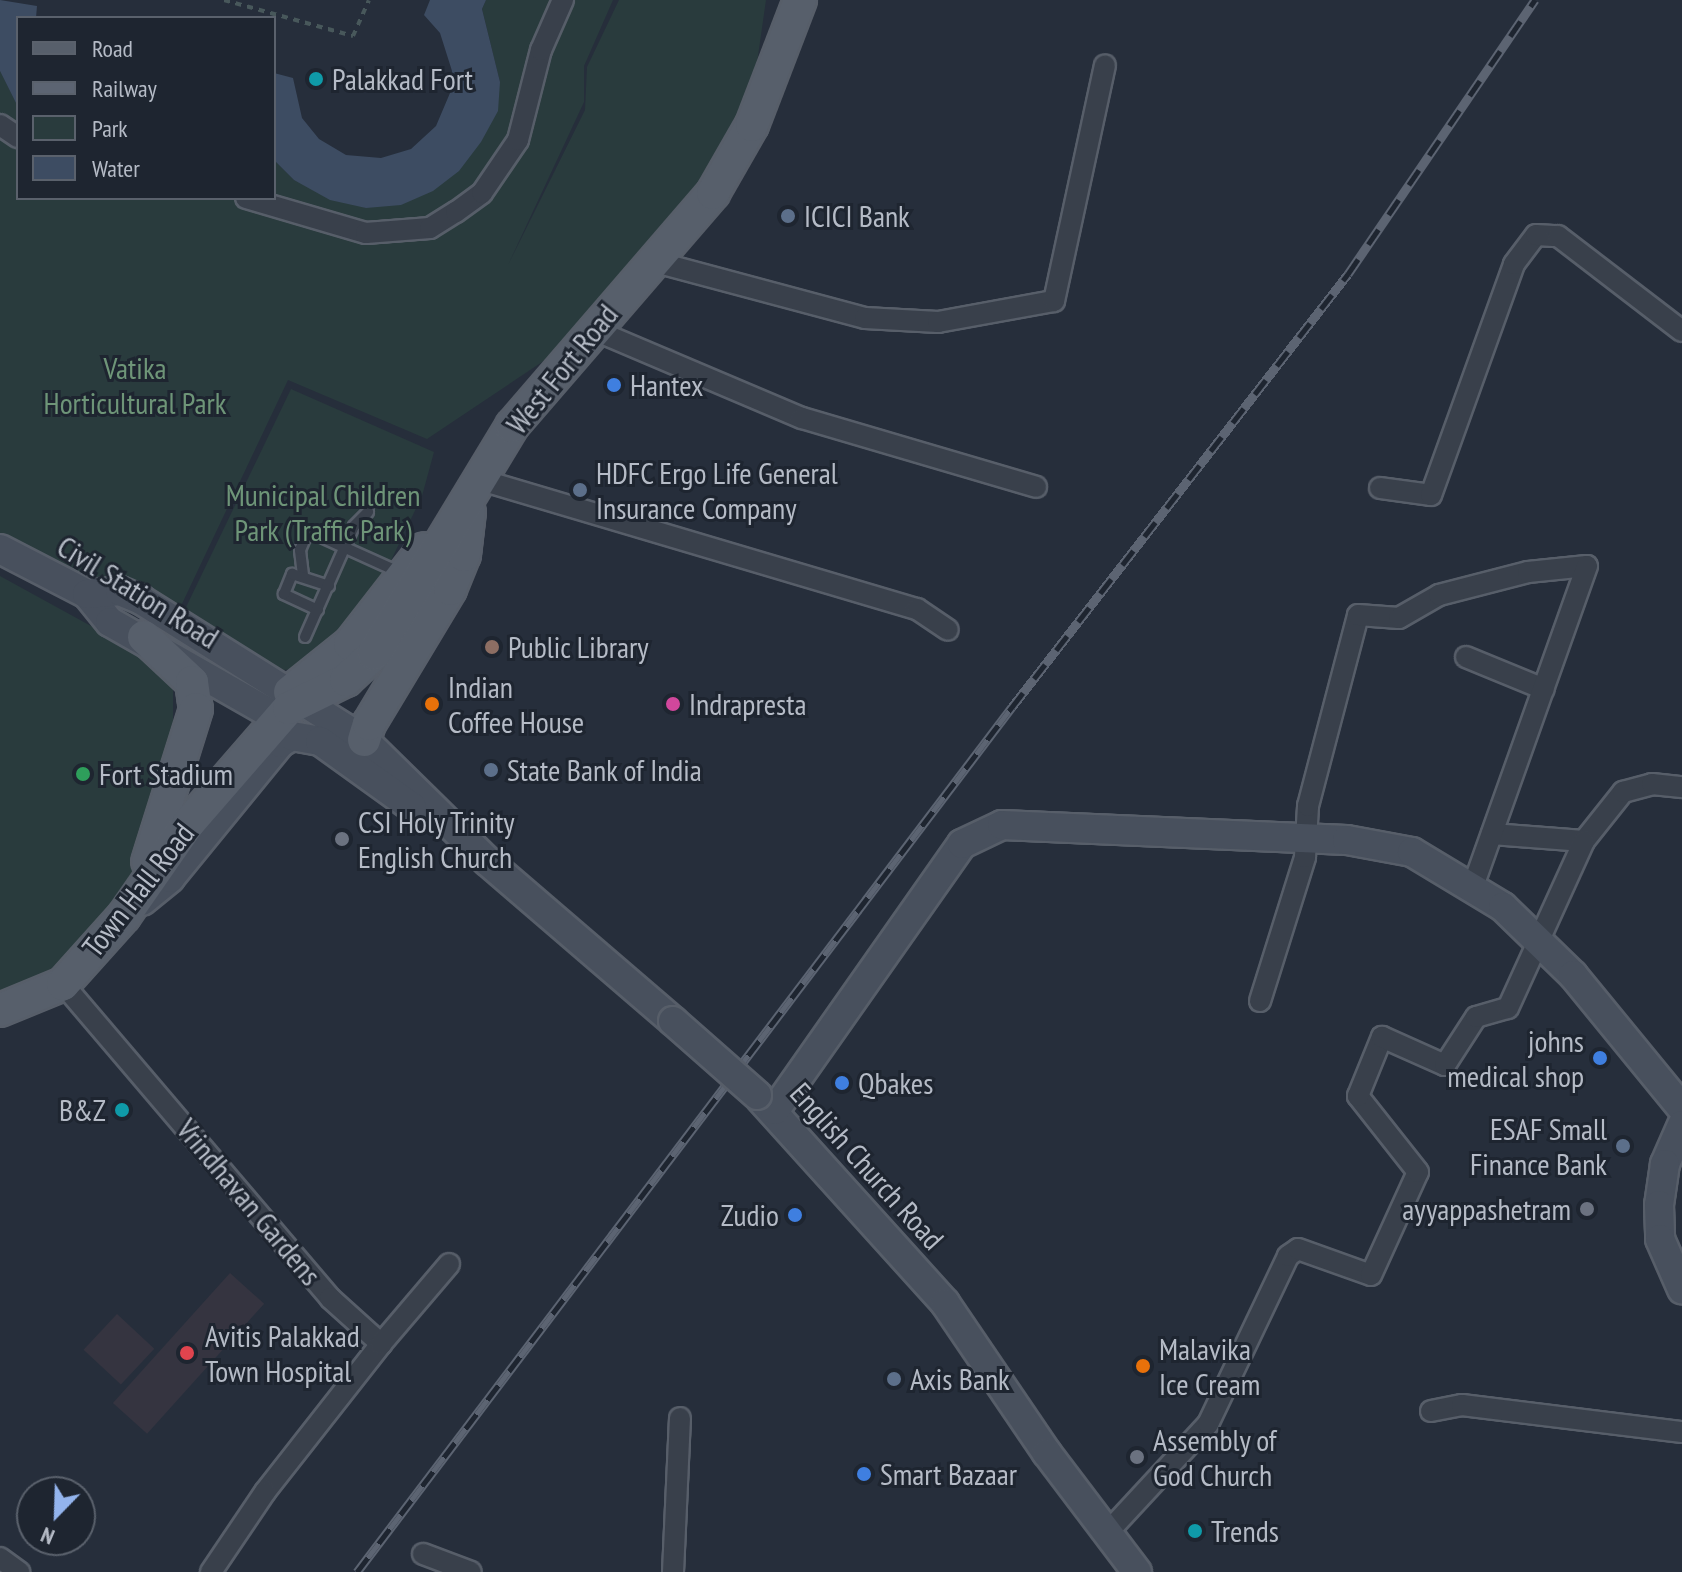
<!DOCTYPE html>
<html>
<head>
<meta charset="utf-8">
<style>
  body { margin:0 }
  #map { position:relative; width:1682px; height:1572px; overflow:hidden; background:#262e3b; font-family:"PT Sans Narrow",sans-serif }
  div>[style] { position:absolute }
  .medical>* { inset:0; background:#353440; transform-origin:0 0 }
  .green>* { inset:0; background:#293b3d }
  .water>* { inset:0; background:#3d4c62 }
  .path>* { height:4px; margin-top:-2px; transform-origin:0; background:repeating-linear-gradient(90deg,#48585b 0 6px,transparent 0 12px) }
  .roads { filter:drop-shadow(2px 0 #575e69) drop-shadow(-2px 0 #575e69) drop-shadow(0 2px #575e69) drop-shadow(0 -2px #575e69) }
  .lane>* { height:10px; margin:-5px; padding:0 5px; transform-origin:5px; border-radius:5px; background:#39404b }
  .street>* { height:20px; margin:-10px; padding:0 10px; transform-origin:10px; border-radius:10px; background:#39404b }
  .secondary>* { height:28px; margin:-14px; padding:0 14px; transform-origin:14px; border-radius:14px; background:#48505d }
  .primary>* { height:32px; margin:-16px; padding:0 16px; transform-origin:16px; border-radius:16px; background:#575f6b }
  .rail>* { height:9px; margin-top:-4.5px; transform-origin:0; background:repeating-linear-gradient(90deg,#1e2530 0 18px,#5c6472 0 36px); box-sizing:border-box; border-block:2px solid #5c6472 }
  .bridges { filter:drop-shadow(2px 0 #575e69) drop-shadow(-2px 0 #575e69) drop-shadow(0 2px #575e69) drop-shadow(0 -2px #575e69) }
  .secondary-bridge>* { height:28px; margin:-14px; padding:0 14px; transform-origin:14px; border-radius:14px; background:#48505d }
  .dots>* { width:22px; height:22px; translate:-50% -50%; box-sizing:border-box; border:4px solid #1e2530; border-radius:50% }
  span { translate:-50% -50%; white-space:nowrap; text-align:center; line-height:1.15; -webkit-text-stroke:6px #1e2530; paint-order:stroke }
  .poi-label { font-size:30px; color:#b5bbc6 }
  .left { translate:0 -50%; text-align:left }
  .right { translate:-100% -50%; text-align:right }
  .park-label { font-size:30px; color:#6e9578 }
  .street-label { font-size:30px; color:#b5bbc6 }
  .legend { position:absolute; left:16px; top:16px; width:260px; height:184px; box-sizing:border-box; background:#1e2530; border:2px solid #5a616c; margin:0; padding:10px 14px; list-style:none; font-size:24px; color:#b5bbc6 }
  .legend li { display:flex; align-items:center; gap:16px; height:40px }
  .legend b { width:40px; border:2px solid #5a616c }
  .north { position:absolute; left:16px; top:1476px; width:80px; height:80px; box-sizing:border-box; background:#1e2530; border:2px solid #5a616c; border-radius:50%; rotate:203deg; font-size:22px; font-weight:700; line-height:32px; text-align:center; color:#b5bbc6 }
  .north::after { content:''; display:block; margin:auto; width:28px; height:36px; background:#93b4ed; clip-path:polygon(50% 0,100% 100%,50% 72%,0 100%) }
</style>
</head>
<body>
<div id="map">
  <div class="medical">
    <div style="left:230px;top:1273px;width:46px;height:175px;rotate:42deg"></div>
    <div style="left:117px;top:1314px;width:51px;height:49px;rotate:43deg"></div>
  </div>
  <div class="green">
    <div style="clip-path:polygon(486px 0,613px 0,584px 66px,584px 102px,508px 265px,585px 110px,587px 67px,619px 0,766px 0,751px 105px,708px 193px,560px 350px,427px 439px,288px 380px,172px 625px,0 533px,0 71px,18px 107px,18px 198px,274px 198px,274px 160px,294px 180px,366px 208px,500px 82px,482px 9px)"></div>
    <div style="clip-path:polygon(291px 389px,434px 452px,422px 496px,385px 573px,339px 634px,296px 669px,257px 672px,176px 628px)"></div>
    <div style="clip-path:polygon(0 576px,173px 671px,173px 746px,147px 850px,132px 879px,100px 926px,27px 990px,0 997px)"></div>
  </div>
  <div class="water">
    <div style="clip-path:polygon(0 0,37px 6px,36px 18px,18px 18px,18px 107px,0 71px)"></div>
    <div style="clip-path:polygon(430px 0,486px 0,482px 9px,500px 82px,498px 111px,481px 142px,459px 171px,433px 191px,401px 205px,366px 208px,330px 200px,294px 180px,274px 160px,274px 73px,293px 78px,302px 118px,319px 139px,346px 155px,381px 158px,411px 149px,436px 126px,450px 93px,452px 71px,440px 33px,424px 15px)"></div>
  </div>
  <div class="path">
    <div style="left:224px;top:0;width:134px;rotate:15.6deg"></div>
    <div style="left:353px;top:36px;width:39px;rotate:-66deg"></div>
  </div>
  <div class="roads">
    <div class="lane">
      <div style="left:303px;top:575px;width:25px;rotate:-97deg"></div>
      <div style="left:300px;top:550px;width:21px;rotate:-67deg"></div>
      <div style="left:308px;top:531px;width:100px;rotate:24.3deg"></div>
      <div style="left:318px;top:610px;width:38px;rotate:-155deg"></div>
      <div style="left:284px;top:594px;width:22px;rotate:-68deg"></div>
      <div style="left:292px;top:574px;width:39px;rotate:18deg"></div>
      <div style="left:305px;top:637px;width:121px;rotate:-66.2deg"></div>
      <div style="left:354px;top:526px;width:20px;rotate:-45deg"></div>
    </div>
    <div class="street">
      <div style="left:0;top:125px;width:22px;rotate:34deg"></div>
      <div style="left:246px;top:198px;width:125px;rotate:16.3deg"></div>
      <div style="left:366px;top:233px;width:64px;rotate:-4.5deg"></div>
      <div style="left:430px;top:228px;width:31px;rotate:-32deg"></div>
      <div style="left:456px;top:212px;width:32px;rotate:-36deg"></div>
      <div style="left:482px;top:193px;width:64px;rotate:-55.8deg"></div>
      <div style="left:518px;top:140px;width:93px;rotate:-75.7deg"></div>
      <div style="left:541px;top:50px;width:55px;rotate:-66.3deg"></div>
      <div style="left:652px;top:261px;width:220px;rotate:15deg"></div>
      <div style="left:865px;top:318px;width:73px;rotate:3.1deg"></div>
      <div style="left:938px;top:322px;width:118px;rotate:-10.3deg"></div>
      <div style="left:1054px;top:301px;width:241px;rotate:-77.8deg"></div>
      <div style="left:592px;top:329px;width:228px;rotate:23deg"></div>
      <div style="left:802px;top:418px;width:244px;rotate:16.4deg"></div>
      <div style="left:481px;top:480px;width:455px;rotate:16.5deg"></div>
      <div style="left:917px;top:609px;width:37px;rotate:34deg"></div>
      <div style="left:1380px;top:488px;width:51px;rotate:7.8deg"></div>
      <div style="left:1431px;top:495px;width:245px;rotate:-70.2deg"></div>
      <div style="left:1514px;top:264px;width:36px;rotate:-53deg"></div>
      <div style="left:1536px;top:235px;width:22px;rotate:3deg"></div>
      <div style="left:1558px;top:236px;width:156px;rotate:37.5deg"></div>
      <div style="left:1466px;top:657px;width:84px;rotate:22.3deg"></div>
      <div style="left:1492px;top:834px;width:92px;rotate:4.4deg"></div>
      <div style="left:1584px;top:841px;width:63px;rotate:-51.5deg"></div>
      <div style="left:1623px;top:792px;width:30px;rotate:-15deg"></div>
      <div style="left:1652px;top:784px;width:30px;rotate:6deg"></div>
      <div style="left:63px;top:984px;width:412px;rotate:49.6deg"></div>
      <div style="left:330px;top:1298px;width:69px;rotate:42deg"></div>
      <div style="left:381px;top:1344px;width:188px;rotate:128.1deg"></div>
      <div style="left:265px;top:1492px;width:97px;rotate:124deg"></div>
      <div style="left:1260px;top:1001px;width:151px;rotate:-72.6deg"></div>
      <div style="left:1305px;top:857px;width:51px;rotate:-86.6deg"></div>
      <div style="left:1308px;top:806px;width:197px;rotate:-75.3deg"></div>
      <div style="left:1358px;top:615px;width:41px;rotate:4.2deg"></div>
      <div style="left:1399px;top:618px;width:46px;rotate:-29.9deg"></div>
      <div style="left:1439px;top:595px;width:92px;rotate:-14.5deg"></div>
      <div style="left:1528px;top:572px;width:59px;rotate:-5.8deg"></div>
      <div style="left:1587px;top:566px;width:340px;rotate:109.6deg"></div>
      <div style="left:381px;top:1344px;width:105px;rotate:-49.6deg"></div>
      <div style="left:1431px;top:1411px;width:32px;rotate:-11deg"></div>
      <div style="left:1462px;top:1405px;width:222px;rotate:7deg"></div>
      <div style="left:1107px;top:1533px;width:149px;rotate:-47.2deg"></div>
      <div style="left:1208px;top:1424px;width:186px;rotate:-64.5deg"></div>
      <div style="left:1288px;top:1256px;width:12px;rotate:-35deg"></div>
      <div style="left:1298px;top:1249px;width:77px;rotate:19.6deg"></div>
      <div style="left:1371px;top:1275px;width:113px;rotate:-65.5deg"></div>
      <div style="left:1418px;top:1172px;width:97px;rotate:-128.3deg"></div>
      <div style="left:1358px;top:1096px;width:64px;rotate:-67.9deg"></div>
      <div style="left:1382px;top:1037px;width:69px;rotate:24deg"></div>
      <div style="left:1445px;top:1065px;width:57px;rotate:-57.1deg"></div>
      <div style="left:1476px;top:1017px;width:33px;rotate:-16deg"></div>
      <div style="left:1508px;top:1008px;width:183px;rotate:-65.5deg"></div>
      <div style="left:423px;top:1554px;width:51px;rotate:20.6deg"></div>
      <div style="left:0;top:1558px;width:24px;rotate:36deg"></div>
      <div style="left:673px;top:1572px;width:154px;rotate:-87.4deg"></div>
    </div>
    <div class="secondary">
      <div style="left:0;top:549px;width:98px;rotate:27.3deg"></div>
      <div style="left:87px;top:594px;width:36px;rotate:51deg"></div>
      <div style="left:110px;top:622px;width:196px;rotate:29.7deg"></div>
      <div style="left:87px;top:594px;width:33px;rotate:-5deg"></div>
      <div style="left:120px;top:591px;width:23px;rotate:23deg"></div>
      <div style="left:141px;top:600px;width:263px;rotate:32.1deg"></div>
      <div style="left:364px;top:740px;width:173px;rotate:44.5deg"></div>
      <div style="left:487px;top:861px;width:245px;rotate:40.7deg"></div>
      <div style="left:142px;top:901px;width:36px;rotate:-39deg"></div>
      <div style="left:170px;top:878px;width:174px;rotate:-50.8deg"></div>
      <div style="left:280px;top:743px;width:14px;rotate:-30deg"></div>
      <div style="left:292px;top:736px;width:28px;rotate:10deg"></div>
      <div style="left:320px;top:741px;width:113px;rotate:35.7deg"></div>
      <div style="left:760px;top:1098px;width:276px;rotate:47.9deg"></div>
      <div style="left:945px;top:1303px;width:181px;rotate:55.8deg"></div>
      <div style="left:1047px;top:1453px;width:149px;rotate:52.9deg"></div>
      <div style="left:775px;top:1110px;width:325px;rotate:-54.9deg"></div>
      <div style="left:962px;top:844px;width:44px;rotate:-25.4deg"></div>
      <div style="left:1002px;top:825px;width:345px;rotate:2.5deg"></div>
      <div style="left:1347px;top:840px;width:66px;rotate:10.5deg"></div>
      <div style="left:1412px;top:852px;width:106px;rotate:31.1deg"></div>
      <div style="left:1503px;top:907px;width:98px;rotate:44.2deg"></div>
      <div style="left:1573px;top:975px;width:172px;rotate:50.7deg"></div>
      <div style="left:1682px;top:1125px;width:43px;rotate:113.6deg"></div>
      <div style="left:1665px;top:1164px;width:41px;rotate:98.3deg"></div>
      <div style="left:1659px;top:1205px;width:34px;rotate:88deg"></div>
      <div style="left:1660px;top:1239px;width:55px;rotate:66.3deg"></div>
    </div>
    <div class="primary">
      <div style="left:144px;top:637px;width:66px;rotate:43.2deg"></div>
      <div style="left:192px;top:682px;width:27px;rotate:82deg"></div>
      <div style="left:196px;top:709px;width:160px;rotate:107.4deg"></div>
      <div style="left:290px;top:692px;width:77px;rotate:-38.7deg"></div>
      <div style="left:350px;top:644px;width:120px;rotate:-52.1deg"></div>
      <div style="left:364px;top:740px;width:17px;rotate:-73deg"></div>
      <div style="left:369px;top:724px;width:157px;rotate:-59deg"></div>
      <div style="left:450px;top:589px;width:37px;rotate:-68deg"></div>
      <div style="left:464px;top:555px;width:43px;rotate:-83.4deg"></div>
      <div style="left:0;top:1010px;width:68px;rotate:-22.4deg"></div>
      <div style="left:63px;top:984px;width:91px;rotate:-48.1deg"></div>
      <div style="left:124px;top:916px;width:112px;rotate:-55.2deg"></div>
      <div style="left:188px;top:824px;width:154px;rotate:-49deg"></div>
      <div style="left:289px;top:708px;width:64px;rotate:-26.2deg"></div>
      <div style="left:346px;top:680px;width:38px;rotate:-43deg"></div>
      <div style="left:374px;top:654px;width:267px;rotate:-58.8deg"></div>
      <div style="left:512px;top:426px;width:308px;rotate:-49.2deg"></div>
      <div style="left:713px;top:193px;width:78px;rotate:-60.2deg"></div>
      <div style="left:752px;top:125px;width:134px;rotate:-69deg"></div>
    </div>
  </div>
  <div class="rail">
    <div style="left:357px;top:1572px;width:1085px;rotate:-52.87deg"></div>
    <div style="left:1012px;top:707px;width:548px;rotate:-52.19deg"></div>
    <div style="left:1348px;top:274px;width:332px;rotate:-55.7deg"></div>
  </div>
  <div class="bridges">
    <div class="secondary-bridge">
      <div style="left:673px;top:1021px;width:112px;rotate:41.4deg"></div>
    </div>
  </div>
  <div class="dots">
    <div style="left:316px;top:79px;background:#0f9aa8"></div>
    <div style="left:788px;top:216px;background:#5c6f8a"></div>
    <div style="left:614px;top:385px;background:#3f7fe0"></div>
    <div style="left:580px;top:490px;background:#5c6f8a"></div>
    <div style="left:492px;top:647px;background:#8d6e63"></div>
    <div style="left:432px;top:704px;background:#e8710a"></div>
    <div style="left:673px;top:704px;background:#d1479c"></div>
    <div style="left:491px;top:770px;background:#5c6f8a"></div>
    <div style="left:83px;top:774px;background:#2e9e5b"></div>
    <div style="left:342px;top:839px;background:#6b7280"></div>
    <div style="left:1600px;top:1058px;background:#3f7fe0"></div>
    <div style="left:842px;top:1083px;background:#3f7fe0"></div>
    <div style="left:122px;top:1110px;background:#0f9aa8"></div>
    <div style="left:1623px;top:1146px;background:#5c6f8a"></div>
    <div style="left:1587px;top:1209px;background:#6b7280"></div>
    <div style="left:795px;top:1215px;background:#3f7fe0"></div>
    <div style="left:187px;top:1353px;background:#e0444e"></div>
    <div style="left:1143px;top:1366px;background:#e8710a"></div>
    <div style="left:894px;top:1379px;background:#5c6f8a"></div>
    <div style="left:1137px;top:1457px;background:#6b7280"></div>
    <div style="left:864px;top:1474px;background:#3f7fe0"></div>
    <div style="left:1195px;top:1531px;background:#0f9aa8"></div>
  </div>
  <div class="poi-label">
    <span class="left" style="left:332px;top:79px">Palakkad Fort</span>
    <span class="left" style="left:804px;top:216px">ICICI Bank</span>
    <span class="left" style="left:630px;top:385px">Hantex</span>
    <span class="left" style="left:596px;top:490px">HDFC Ergo Life General<br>Insurance Company</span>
    <span class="left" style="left:508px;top:647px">Public Library</span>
    <span class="left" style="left:448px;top:704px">Indian<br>Coffee House</span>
    <span class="left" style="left:689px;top:704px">Indrapresta</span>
    <span class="left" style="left:507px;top:770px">State Bank of India</span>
    <span class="left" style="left:99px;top:774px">Fort Stadium</span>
    <span class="left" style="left:358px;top:839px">CSI Holy Trinity<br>English Church</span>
    <span class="right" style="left:1584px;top:1058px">johns<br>medical shop</span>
    <span class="left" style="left:858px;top:1083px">Qbakes</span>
    <span class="right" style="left:106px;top:1110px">B&amp;Z</span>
    <span class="right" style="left:1607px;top:1146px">ESAF Small<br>Finance Bank</span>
    <span class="right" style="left:1571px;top:1209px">ayyappashetram</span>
    <span class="right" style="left:779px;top:1215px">Zudio</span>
    <span class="left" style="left:205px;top:1353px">Avitis Palakkad<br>Town Hospital</span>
    <span class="left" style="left:1159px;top:1366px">Malavika<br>Ice Cream</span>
    <span class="left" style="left:910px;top:1379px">Axis Bank</span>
    <span class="left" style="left:1153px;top:1457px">Assembly of<br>God Church</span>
    <span class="left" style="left:880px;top:1474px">Smart Bazaar</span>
    <span class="left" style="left:1211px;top:1531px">Trends</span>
  </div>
  <div class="park-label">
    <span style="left:135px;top:385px">Vatika<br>Horticultural Park</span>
    <span style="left:323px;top:512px">Municipal Children<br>Park (Traffic Park)</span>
  </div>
  <div class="street-label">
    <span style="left:562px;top:369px;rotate:-51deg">West Fort Road</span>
    <span style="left:138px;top:592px;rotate:32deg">Civil Station Road</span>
    <span style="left:138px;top:890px;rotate:-52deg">Town Hall Road</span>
    <span style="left:867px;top:1166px;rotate:48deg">English Church Road</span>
    <span style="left:249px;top:1202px;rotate:50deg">Vrindhavan Gardens</span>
  </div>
  <ul class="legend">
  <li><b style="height:10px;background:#575f6b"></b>Road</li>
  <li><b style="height:10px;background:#5c6472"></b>Railway</li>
  <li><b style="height:22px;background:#293b3d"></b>Park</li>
  <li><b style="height:22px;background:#3d4c62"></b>Water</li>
  </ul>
  <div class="north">N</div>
</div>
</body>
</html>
